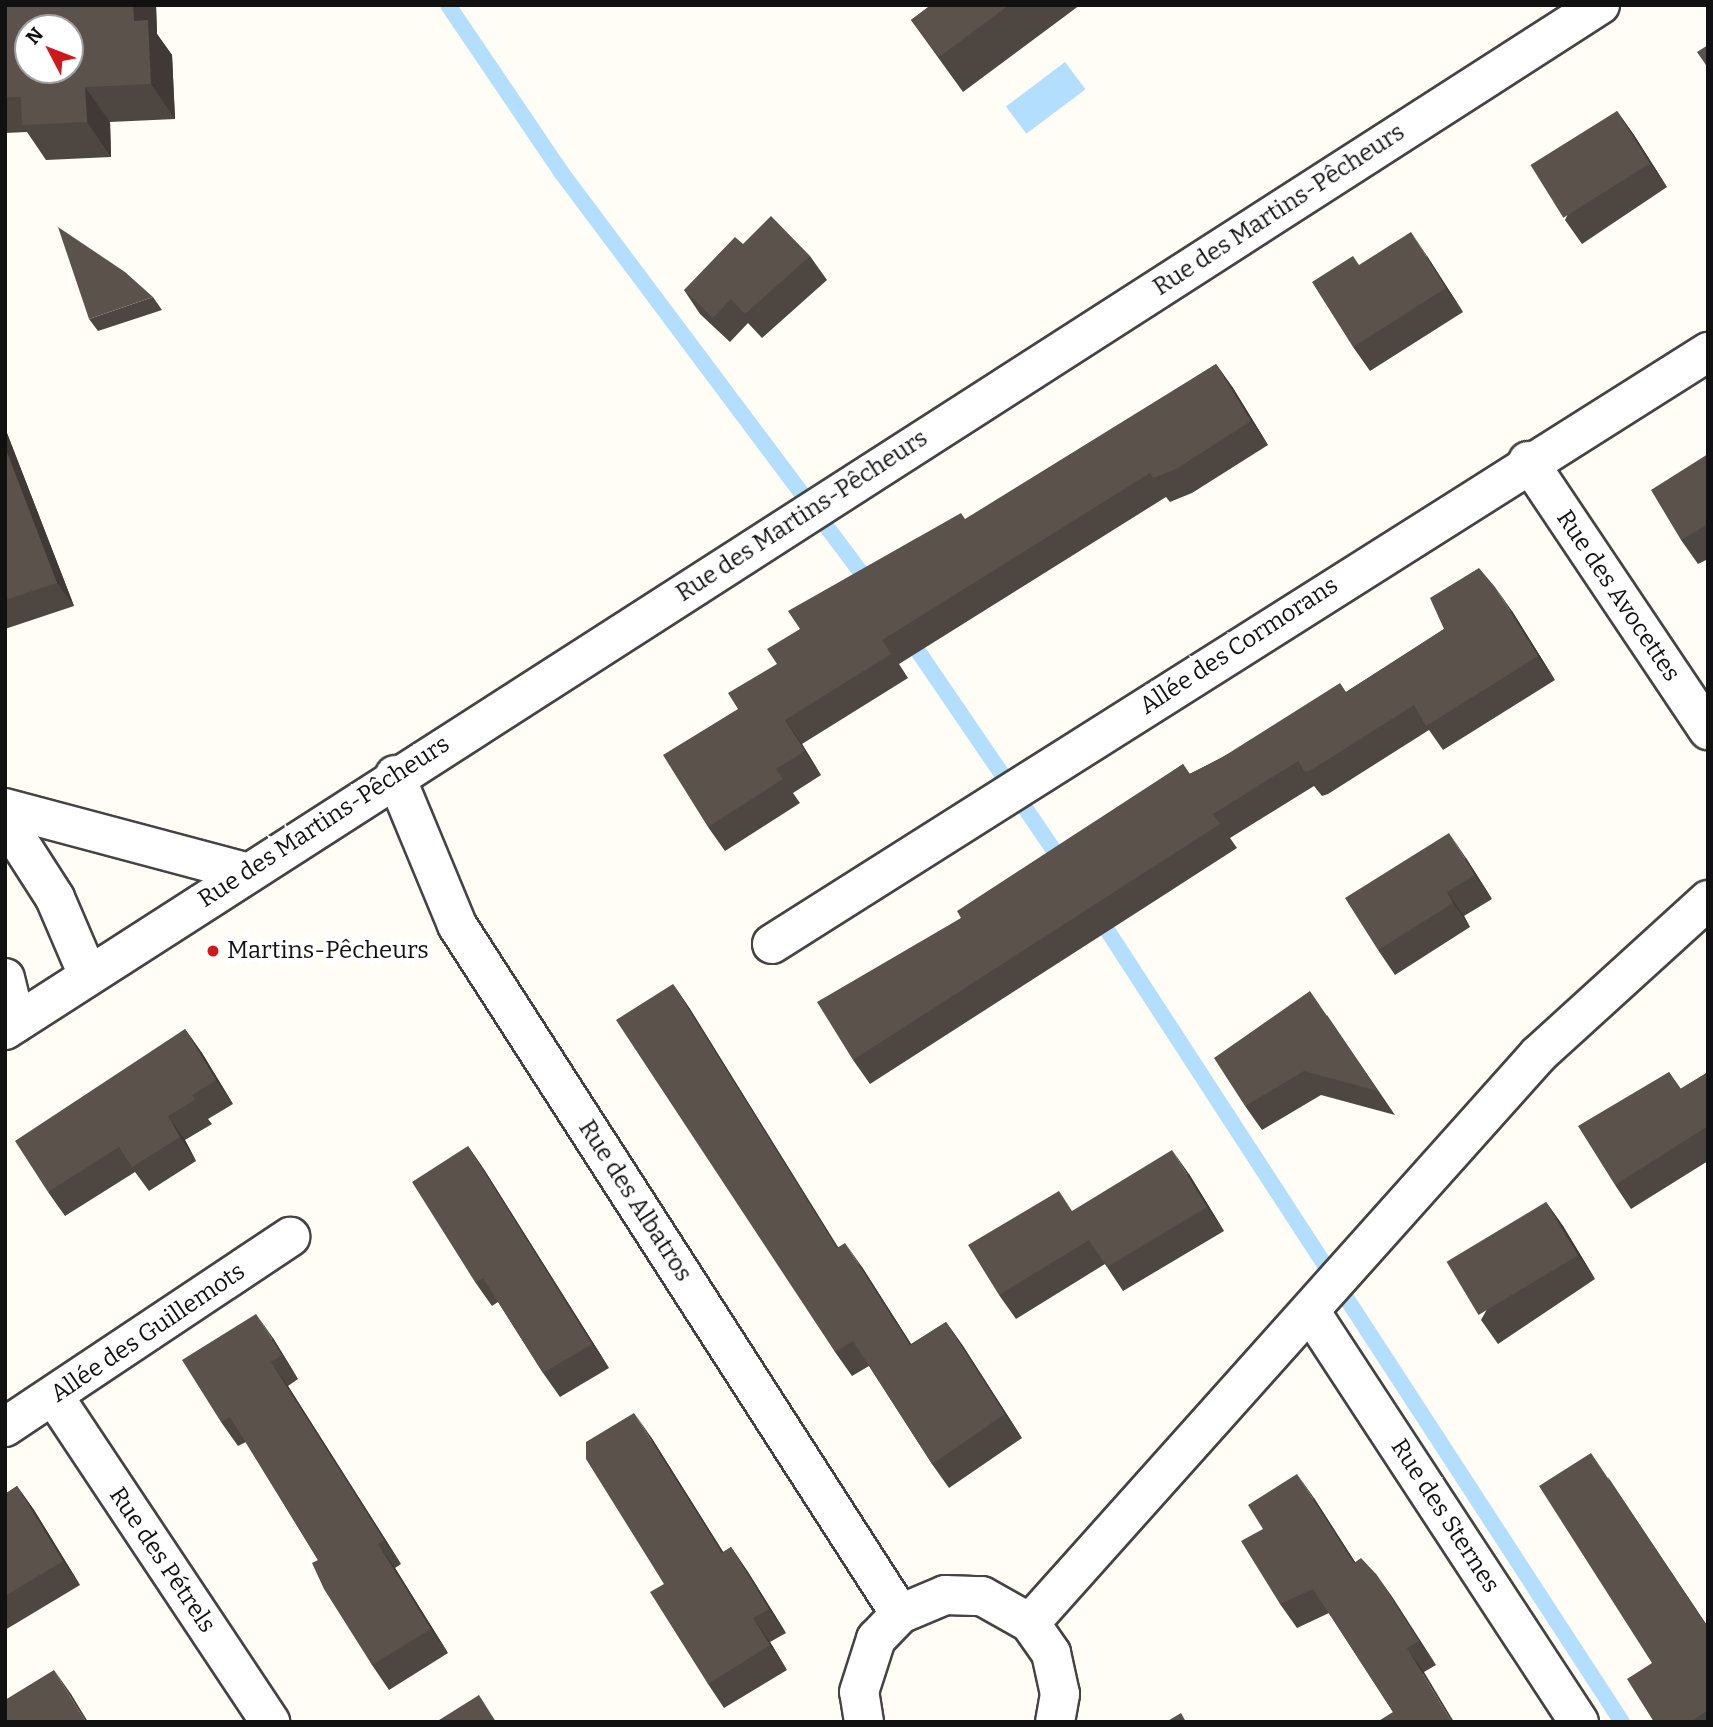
<!DOCTYPE html>
<html>
<head>
<meta charset="utf-8">
<style>
  body { margin:0 }
  #map { position:relative; width:1713px; height:1727px; overflow:hidden; background:#fffdf5; font-family:Bitter,serif }
  div>[style] { position:absolute }
  .water>* { inset:0; background:#b3defd; transform-origin:0 0 }
  .stream>* { height:16px; margin:-8px; padding:0 8px; transform-origin:8px; border-radius:8px; background:#b3defd }
  .roads { filter:drop-shadow(2px 0 #444) drop-shadow(-2px 0 #444) drop-shadow(0 2px #444) drop-shadow(0 -2px #444) }
  .street>* { height:38px; margin:-19px; padding:0 19px; transform-origin:19px; border-radius:19px; background:#fff }
  .wall>* { inset:0; background:#4e4741 }
  .shaded-wall>* { inset:0; background:#403935 }
  .building>* { inset:0; background:#5b524c; transform-origin:0 0 }
  .dots>* { width:19px; height:19px; translate:-50% -50%; box-sizing:border-box; border:4px solid #fff; border-radius:50% }
  span { translate:-50% -50%; white-space:nowrap; text-align:center; line-height:1.15; -webkit-text-stroke:7px #fff; paint-order:stroke }
  .street-label { font-size:24px; color:#111 }
  .poi-label { font-size:24px; color:#111 }
  .left { translate:0 -50%; text-align:left }
  .frame { position:absolute; inset:0; border:7px solid #111; pointer-events:none }
  .north { position:absolute; left:14px; top:14px; width:70px; height:70px; box-sizing:border-box; background:#fff; border:2px solid #a0a0a0; border-radius:50%; rotate:312deg; font-size:19px; font-weight:700; line-height:28px; text-align:center; color:#111 }
  .north::after { content:''; display:block; margin:auto; width:24px; height:32px; background:#d21719; clip-path:polygon(50% 0,100% 100%,50% 72%,0 100%) }
</style>
</head>
<body>
<div id="map">
  <div class="water">
    <div style="left:1065px;top:62px;width:34px;height:74px;rotate:53deg"></div>
  </div>
  <div class="stream">
    <div style="left:448px;top:5px;width:202px;rotate:55.9deg"></div>
    <div style="left:561px;top:172px;width:517px;rotate:53.17deg"></div>
    <div style="left:907px;top:635px;width:278px;rotate:55.7deg"></div>
    <div style="left:1096px;top:913px;width:965px;rotate:56.97deg"></div>
  </div>
  <div class="roads">
    <div class="street">
      <div style="left:1528px;top:461px;width:324px;rotate:56.2deg"></div>
      <div style="left:395px;top:775px;width:162px;rotate:67.5deg"></div>
      <div style="left:457px;top:925px;width:819px;rotate:57.26deg"></div>
      <div style="left:5px;top:808px;width:249px;rotate:14.9deg"></div>
      <div style="left:5px;top:820px;width:93px;rotate:57.3deg"></div>
      <div style="left:55px;top:898px;width:84px;rotate:66.8deg"></div>
      <div style="left:772px;top:944px;width:1108px;rotate:-32.31deg"></div>
      <div style="left:5px;top:978px;width:46px;rotate:76.3deg"></div>
      <div style="left:5px;top:1030px;width:1896px;rotate:-32.73deg"></div>
      <div style="left:1310px;top:1311px;width:491px;rotate:56.8deg"></div>
      <div style="left:55px;top:1398px;width:389px;rotate:56.4deg"></div>
      <div style="left:5px;top:1427px;width:343px;rotate:-33.7deg"></div>
      <div style="left:1030px;top:1623px;width:763px;rotate:-48.19deg"></div>
      <div style="left:1539px;top:1054px;width:229px;rotate:-42.3deg"></div>
      <div style="left:864px;top:1722px;width:30px;rotate:-99deg"></div>
      <div style="left:859px;top:1692px;width:56px;rotate:-72.2deg"></div>
      <div style="left:876px;top:1639px;width:35px;rotate:-46deg"></div>
      <div style="left:900px;top:1614px;width:49px;rotate:-22.9deg"></div>
      <div style="left:945px;top:1595px;width:37px;rotate:2deg"></div>
      <div style="left:982px;top:1596px;width:55px;rotate:29.4deg"></div>
      <div style="left:1030px;top:1623px;width:37px;rotate:55deg"></div>
      <div style="left:1051px;top:1653px;width:42px;rotate:77.6deg"></div>
      <div style="left:1060px;top:1694px;width:28px;rotate:100deg"></div>
    </div>
  </div>
  <div class="wall">
    <div style="clip-path:polygon(5px 5px,156px 5px,157px 34px,172px 55px,175px 119px,110px 122px,111px 157px,46px 160px,27px 132px,5px 133px)"></div>
    <div style="clip-path:polygon(931px 5px,1080px 5px,963px 92px,911px 20px)"></div>
    <div style="clip-path:polygon(1617px 111px,1634px 135px,1667px 187px,1582px 244px,1565px 220px)"></div>
    <div style="clip-path:polygon(810px 256px,827px 280px,762px 338px,748px 323px,730px 342px,700px 314px,684px 290px)"></div>
    <div style="clip-path:polygon(1427px 256px,1463px 312px,1370px 371px,1353px 347px)"></div>
    <div style="clip-path:polygon(153px 297px,162px 310px,98px 331px,89px 319px)"></div>
    <div style="clip-path:polygon(1216px 364px,1233px 388px,1268px 445px,1192px 493px,1170px 502px,1166px 497px,899px 664px,908px 678px,802px 744px,821px 775px,793px 793px,800px 803px,725px 851px,708px 827px,738px 709px,777px 664px,800px 629px)"></div>
    <div style="clip-path:polygon(5px 428px,74px 606px,5px 629px)"></div>
    <div style="clip-path:polygon(1708px 454px,1708px 559px,1698px 564px,1681px 540px)"></div>
    <div style="clip-path:polygon(1512px 611px,1555px 680px,1443px 750px,1429px 730px,1328px 794px,1322px 796px,1314px 786px,1230px 838px,1237px 848px,870px 1084px,853px 1060px,961px 918px,1183px 764px,1190px 774px,1346px 692px,1444px 629px)"></div>
    <div style="clip-path:polygon(1466px 858px,1492px 899px,1464px 916px,1470px 927px,1395px 975px,1378px 950px)"></div>
    <div style="clip-path:polygon(673px 984px,690px 1009px,838px 1247px,862px 1267px,911px 1344px,946px 1322px,963px 1346px,1022px 1438px,949px 1488px,932px 1464px,869px 1366px,852px 1376px,835px 1352px)"></div>
    <div style="clip-path:polygon(1327px 1015px,1395px 1115px,1321px 1095px,1262px 1130px,1245px 1106px)"></div>
    <div style="clip-path:polygon(185px 1029px,202px 1053px,233px 1104px,208px 1119px,212px 1124px,185px 1140px,196px 1161px,149px 1191px,135px 1172px,65px 1216px,48px 1192px)"></div>
    <div style="clip-path:polygon(1669px 1072px,1681px 1089px,1708px 1072px,1708px 1161px,1631px 1209px,1615px 1185px)"></div>
    <div style="clip-path:polygon(468px 1146px,485px 1171px,609px 1368px,560px 1397px,543px 1373px,498px 1302px,492px 1306px,475px 1282px)"></div>
    <div style="clip-path:polygon(1189px 1174px,1224px 1231px,1123px 1291px,1105px 1264px,1016px 1319px,999px 1295px,1073px 1211px)"></div>
    <div style="clip-path:polygon(1546px 1202px,1563px 1226px,1595px 1279px,1498px 1344px,1481px 1320px)"></div>
    <div style="clip-path:polygon(273px 1338px,298px 1379px,288px 1386px,401px 1564px,395px 1568px,448px 1653px,389px 1690px,372px 1665px,318px 1560px,246px 1442px,238px 1446px,221px 1422px)"></div>
    <div style="clip-path:polygon(651px 1437px,723px 1552px,731px 1547px,748px 1572px,786px 1633px,770px 1642px,787px 1670px,724px 1708px,708px 1684px,664px 1584px)"></div>
    <div style="clip-path:polygon(1608px 1477px,1708px 1627px,1708px 1722px,1654px 1722px,1652px 1663px)"></div>
    <div style="clip-path:polygon(17px 1486px,34px 1510px,80px 1585px,5px 1630px,5px 1494px)"></div>
    <div style="clip-path:polygon(1314px 1498px,1355px 1562px,1376px 1574px,1436px 1665px,1424px 1672px,1393px 1712px,1329px 1613px,1297px 1628px,1280px 1604px,1263px 1529px)"></div>
  </div>
  <div class="shaded-wall">
    <div style="clip-path:polygon(133px 5px,156px 5px,157px 34px,172px 55px,175px 119px,151px 84px,134px 21px)"></div>
    <div style="clip-path:polygon(85px 87px,110px 122px,111px 157px,87px 122px)"></div>
    <div style="clip-path:polygon(1617px 111px,1634px 135px,1667px 187px,1650px 163px)"></div>
    <div style="clip-path:polygon(1411px 232px,1427px 256px,1463px 312px,1446px 288px)"></div>
    <div style="clip-path:polygon(1216px 364px,1233px 388px,1268px 445px,1251px 421px)"></div>
    <div style="clip-path:polygon(5px 428px,74px 606px,57px 583px,5px 447px)"></div>
    <div style="clip-path:polygon(1495px 587px,1512px 611px,1555px 680px,1538px 656px)"></div>
    <div style="clip-path:polygon(785px 720px,802px 744px,821px 775px,805px 751px)"></div>
    <div style="clip-path:polygon(1449px 833px,1466px 858px,1492px 899px,1475px 875px)"></div>
    <div style="clip-path:polygon(1447px 892px,1464px 916px,1470px 927px,1453px 903px)"></div>
    <div style="clip-path:polygon(673px 984px,690px 1009px,853px 1272px,837px 1248px)"></div>
    <div style="clip-path:polygon(185px 1029px,202px 1053px,233px 1104px,216px 1080px)"></div>
    <div style="clip-path:polygon(168px 1116px,185px 1140px,196px 1161px,180px 1137px)"></div>
    <div style="clip-path:polygon(468px 1146px,485px 1171px,609px 1368px,592px 1344px)"></div>
    <div style="clip-path:polygon(1172px 1150px,1189px 1174px,1224px 1231px,1207px 1207px)"></div>
    <div style="clip-path:polygon(1546px 1202px,1563px 1226px,1595px 1279px,1578px 1255px)"></div>
    <div style="clip-path:polygon(845px 1243px,862px 1267px,927px 1369px,910px 1345px)"></div>
    <div style="clip-path:polygon(256px 1314px,273px 1338px,298px 1379px,282px 1355px)"></div>
    <div style="clip-path:polygon(946px 1322px,963px 1346px,1022px 1438px,1005px 1414px)"></div>
    <div style="clip-path:polygon(271px 1362px,288px 1386px,401px 1564px,384px 1540px)"></div>
    <div style="clip-path:polygon(634px 1413px,651px 1437px,739px 1577px,722px 1553px)"></div>
    <div style="clip-path:polygon(1591px 1453px,1708px 1627px,1708px 1628px)"></div>
    <div style="clip-path:polygon(1297px 1474px,1314px 1498px,1371px 1587px,1354px 1563px)"></div>
    <div style="clip-path:polygon(17px 1486px,34px 1510px,80px 1585px,63px 1561px)"></div>
    <div style="clip-path:polygon(378px 1544px,395px 1568px,448px 1653px,431px 1629px)"></div>
    <div style="clip-path:polygon(731px 1547px,748px 1572px,786px 1633px,769px 1609px)"></div>
    <div style="clip-path:polygon(1376px 1574px,1393px 1598px,1436px 1665px,1419px 1641px)"></div>
    <div style="clip-path:polygon(753px 1618px,770px 1642px,787px 1670px,770px 1645px)"></div>
    <div style="clip-path:polygon(1407px 1648px,1424px 1672px,1454px 1722px,1452px 1722px)"></div>
    <div style="clip-path:polygon(54px 1670px,71px 1694px,88px 1722px,86px 1722px)"></div>
  </div>
  <div class="building">
    <div style="clip-path:polygon(evenodd,5px 5px,133px 5px,134px 21px,148px 20px,151px 84px,85px 87px,87px 122px,22px 125px,21px 97px,5px 97px,5px 5px,28px 28px,70px 28px,70px 70px,28px 70px,28px 28px)"></div>
    <div style="clip-path:polygon(931px 5px,1009px 5px,939px 57px,911px 20px)"></div>
    <div style="clip-path:polygon(1708px 45px,1708px 68px,1697px 52px)"></div>
    <div style="left:1617px;top:111px;width:62px;height:102px;rotate:58deg"></div>
    <div style="clip-path:polygon(771px 216px,810px 256px,745px 314px,731px 299px,713px 318px,684px 290px,735px 237px,743px 244px)"></div>
    <div style="clip-path:polygon(58px 227px,125px 272px,153px 297px,89px 319px)"></div>
    <div style="clip-path:polygon(1411px 232px,1446px 288px,1353px 347px,1312px 282px,1353px 256px,1359px 265px)"></div>
    <div style="clip-path:polygon(1216px 364px,1251px 421px,1176px 469px,1153px 478px,1150px 473px,882px 640px,891px 654px,785px 720px,805px 751px,776px 769px,783px 779px,708px 827px,663px 755px,738px 709px,728px 693px,777px 664px,767px 649px,800px 629px,788px 611px,961px 513px,965px 519px)"></div>
    <div style="clip-path:polygon(5px 447px,57px 583px,5px 600px)"></div>
    <div style="clip-path:polygon(1708px 454px,1708px 524px,1681px 540px,1651px 490px)"></div>
    <div style="clip-path:polygon(1479px 568px,1495px 587px,1538px 656px,1426px 726px,1414px 705px,1311px 770px,1305px 772px,1298px 761px,1213px 814px,1220px 824px,853px 1060px,817px 1002px,961px 918px,957px 911px,1183px 764px,1189px 774px,1218px 760px,1340px 683px,1346px 692px,1444px 629px,1430px 598px)"></div>
    <div style="clip-path:polygon(1449px 833px,1475px 875px,1447px 892px,1453px 903px,1378px 950px,1345px 898px)"></div>
    <div style="clip-path:polygon(673px 984px,837px 1248px,845px 1243px,910px 1345px,946px 1322px,1005px 1414px,932px 1464px,853px 1341px,835px 1352px,616px 1020px)"></div>
    <div style="clip-path:polygon(1310px 991px,1378px 1091px,1304px 1071px,1245px 1106px,1214px 1058px)"></div>
    <div style="clip-path:polygon(185px 1029px,216px 1080px,192px 1095px,195px 1100px,168px 1116px,180px 1137px,132px 1167px,119px 1147px,48px 1192px,15px 1141px)"></div>
    <div style="clip-path:polygon(1669px 1072px,1680px 1089px,1708px 1072px,1708px 1126px,1615px 1185px,1578px 1126px)"></div>
    <div style="clip-path:polygon(468px 1146px,592px 1344px,543px 1373px,483px 1278px,475px 1282px,412px 1182px)"></div>
    <div style="clip-path:polygon(1172px 1150px,1207px 1207px,1107px 1267px,1089px 1240px,999px 1295px,968px 1245px,1059px 1191px,1072px 1211px)"></div>
    <div style="left:1546px;top:1202px;width:62px;height:116px;rotate:59deg"></div>
    <div style="clip-path:polygon(256px 1314px,282px 1355px,271px 1362px,384px 1540px,378px 1544px,431px 1629px,372px 1665px,324px 1589px,312px 1563px,318px 1560px,230px 1417px,221px 1422px,182px 1360px)"></div>
    <div style="clip-path:polygon(634px 1413px,722px 1553px,731px 1547px,769px 1609px,753px 1618px,770px 1645px,708px 1684px,650px 1592px,664px 1584px,586px 1459px,586px 1442px)"></div>
    <div style="clip-path:polygon(1591px 1453px,1708px 1628px,1708px 1710px,1690px 1722px,1654px 1722px,1627px 1679px,1652px 1663px,1539px 1486px)"></div>
    <div style="clip-path:polygon(1297px 1474px,1354px 1563px,1361px 1558px,1376px 1574px,1419px 1641px,1407px 1648px,1452px 1722px,1377px 1722px,1393px 1712px,1313px 1589px,1280px 1604px,1241px 1541px,1263px 1529px,1248px 1505px)"></div>
    <div style="clip-path:polygon(17px 1486px,63px 1561px,5px 1596px,5px 1494px)"></div>
    <div style="clip-path:polygon(54px 1670px,86px 1722px,8px 1722px,5px 1718px,5px 1700px)"></div>
    <div style="clip-path:polygon(479px 1695px,496px 1722px,436px 1722px)"></div>
    <div style="clip-path:polygon(1181px 1713px,1186px 1722px,1166px 1722px)"></div>
  </div>
  <div class="dots">
    <div style="left:213px;top:951px;background:#d21719"></div>
  </div>
  <div class="street-label">
    <span style="left:1279px;top:210px;rotate:-33deg">Rue des Martins-Pêcheurs</span>
    <span style="left:802px;top:516px;rotate:-33deg">Rue des Martins-Pêcheurs</span>
    <span style="left:1618px;top:596px;rotate:56deg">Rue des Avocettes</span>
    <span style="left:1239px;top:646px;rotate:-33deg">Allée des Cormorans</span>
    <span style="left:324px;top:822px;rotate:-33deg">Rue des Martins-Pêcheurs</span>
    <span style="left:635px;top:1201px;rotate:57deg">Rue des Albatros</span>
    <span style="left:148px;top:1333px;rotate:-34deg">Allée des Guillemots</span>
    <span style="left:1445px;top:1516px;rotate:57deg">Rue des Sternes</span>
    <span style="left:162px;top:1560px;rotate:56deg">Rue des Pétrels</span>
  </div>
  <div class="poi-label">
    <span class="left" style="left:227px;top:951px">Martins-Pêcheurs</span>
  </div>
  <div class="frame"></div>
  <div class="north">N</div>
</div>
</body>
</html>
